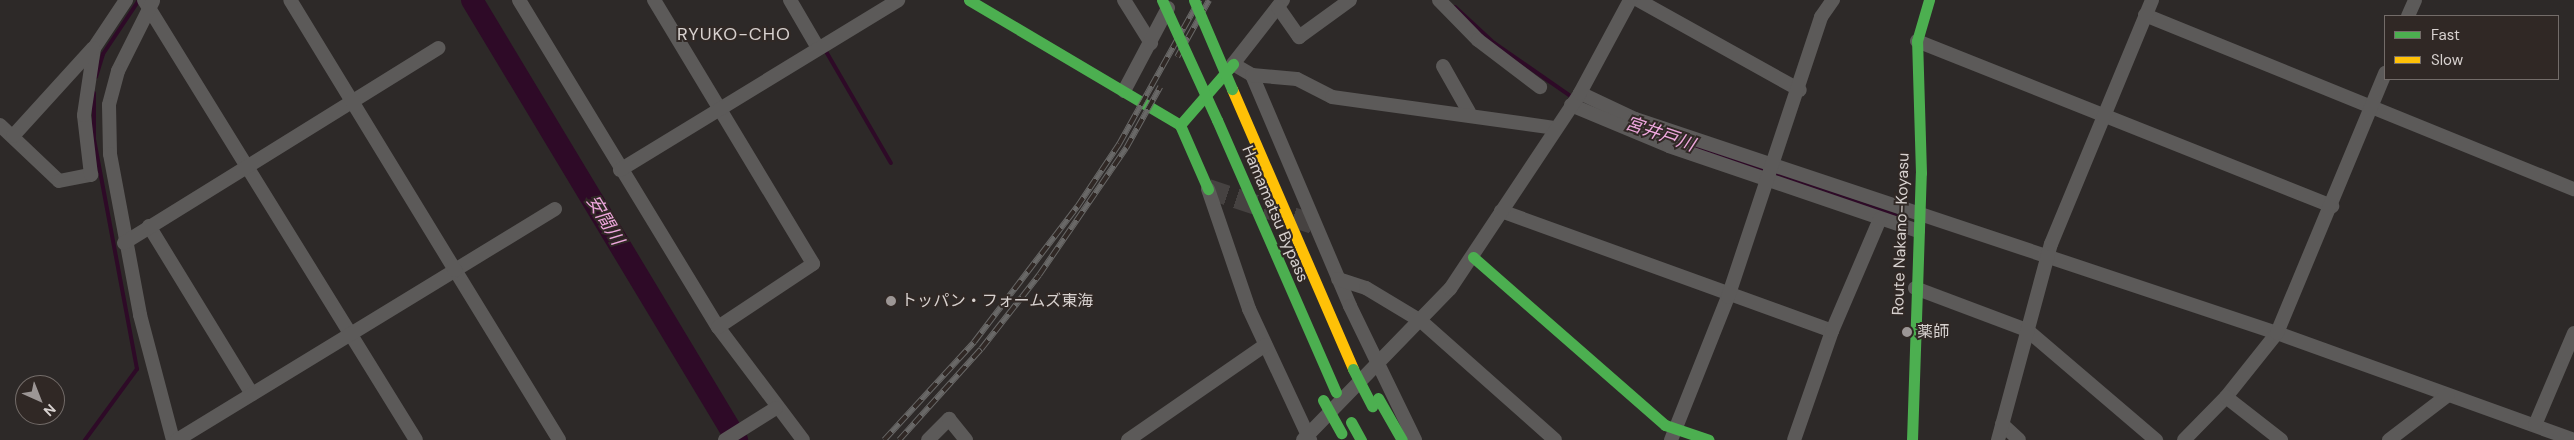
<!DOCTYPE html>
<html>
<head>
<meta charset="utf-8">
<style>
  body { margin:0 }
  #map { position:relative; width:2574px; height:440px; overflow:hidden; background:#2d2928; font-family:"DM Sans","Noto Sans JP",sans-serif }
  div>[style] { position:absolute }
  .stream>* { height:4px; margin:-2px; padding:0 2px; transform-origin:2px; border-radius:2px; background:#2e0a27 }
  .river>* { height:22px; margin:-11px; padding:0 11px; transform-origin:11px; border-radius:11px; background:#2e0a27 }
  .secondary-tunnel>* { height:20px; margin-top:-10px; transform-origin:0; background:repeating-linear-gradient(90deg,#464241 0 20px,transparent 0 30px) }
  .street>* { height:14px; margin:-7px; padding:0 7px; transform-origin:7px; border-radius:7px; background:#5c5a59 }
  .fast>* { height:11px; margin:-5.5px; padding:0 5.5px; transform-origin:5.5px; border-radius:5.5px; background:#4caf50 }
  .slow>* { height:11px; margin:-5.5px; padding:0 5.5px; transform-origin:5.5px; border-radius:5.5px; background:#ffc107 }
  .rail>* { height:5.5px; margin-top:-2.75px; transform-origin:0; background:repeating-linear-gradient(90deg,#302825 0 11px,#696867 0 22px); box-sizing:border-box; border-block:1px solid #696867 }
  .fast-bridge>* { height:11px; margin:-5.5px; padding:0 5.5px; transform-origin:5.5px; border-radius:5.5px; background:#4caf50 }
  .dots>* { width:14px; height:14px; translate:-50% -50%; box-sizing:border-box; border:2px solid #302825; border-radius:50% }
  span { translate:-50% -50%; white-space:nowrap; text-align:center; line-height:1.15; -webkit-text-stroke:4px #302825; paint-order:stroke }
  .street-label { font-size:16px; color:#d7d1cf }
  .poi-label { font-size:16px; color:#d7d1cf }
  .left { translate:0 -50%; text-align:left }
  .neighbourhood-label { font-size:18px; color:#d7d1cf; letter-spacing:1px }
  .water-label { font-size:18px; color:#eea7dd; font-style:italic }
  .legend { position:absolute; left:2384px; top:15px; width:175px; height:65px; box-sizing:border-box; background:#302825; border:1px solid #736c69; margin:0; padding:6px 9px; list-style:none; font-size:15px; color:#d7d1cf }
  .legend li { display:flex; align-items:center; gap:10px; height:25px }
  .legend b { width:25px; border:1px solid #736c69 }
  .north { position:absolute; left:15px; top:375px; width:50px; height:50px; box-sizing:border-box; background:#302825; border:1px solid #736c69; border-radius:50%; rotate:136deg; font-size:14px; font-weight:700; line-height:20px; text-align:center; color:#d7d1cf }
  .north::after { content:''; display:block; margin:auto; width:18px; height:22px; background:#9c9695; clip-path:polygon(50% 0,100% 100%,50% 72%,0 100%) }
</style>
</head>
<body>
<div id="map">
  <div class="stream">
    <div style="left:1455px;top:7px;width:53px;rotate:42.7deg"></div>
    <div style="left:1494px;top:43px;width:95px;rotate:34.7deg"></div>
    <div style="left:824px;top:48px;width:133px;rotate:59.8deg"></div>
    <div style="left:96px;top:77px;width:24px;rotate:-73deg"></div>
    <div style="left:103px;top:54px;width:65px;rotate:-56.3deg"></div>
    <div style="left:1676px;top:140px;width:95px;rotate:19deg"></div>
    <div style="left:1772px;top:173px;width:135px;rotate:19deg"></div>
    <div style="left:85px;top:440px;width:88px;rotate:-53.8deg"></div>
    <div style="left:137px;top:369px;width:233px;rotate:-100.6deg"></div>
    <div style="left:94px;top:140px;width:47px;rotate:-90deg"></div>
  </div>
  <div class="river">
    <div style="left:472px;top:0;width:514px;rotate:58.94deg"></div>
  </div>
  <div class="secondary-tunnel">
    <div style="left:1208px;top:189px;width:114px;rotate:18.4deg"></div>
  </div>
  <div class="street">
    <div style="left:144px;top:0;width:517px;rotate:58.28deg"></div>
    <div style="left:519px;top:0;width:383px;rotate:58.7deg"></div>
    <div style="left:718px;top:327px;width:141px;rotate:53deg"></div>
    <div style="left:654px;top:0;width:308px;rotate:58.9deg"></div>
    <div style="left:813px;top:264px;width:114px;rotate:146.4deg"></div>
    <div style="left:790px;top:0;width:56px;rotate:59.7deg"></div>
    <div style="left:1124px;top:0;width:51px;rotate:57.9deg"></div>
    <div style="left:1283px;top:0;width:81px;rotate:128deg"></div>
    <div style="left:1233px;top:64px;width:22px;rotate:30deg"></div>
    <div style="left:1252px;top:75px;width:251px;rotate:67deg"></div>
    <div style="left:1350px;top:306px;width:149px;rotate:64.1deg"></div>
    <div style="left:1439px;top:0;width:56px;rotate:45.7deg"></div>
    <div style="left:1478px;top:40px;width:78px;rotate:37.2deg"></div>
    <div style="left:1638px;top:0;width:185px;rotate:29.1deg"></div>
    <div style="left:153px;top:1px;width:78px;rotate:116.6deg"></div>
    <div style="left:118px;top:71px;width:35px;rotate:105deg"></div>
    <div style="left:109px;top:105px;width:49px;rotate:88.8deg"></div>
    <div style="left:110px;top:154px;width:164px;rotate:79.4deg"></div>
    <div style="left:140px;top:315px;width:129px;rotate:75.2deg"></div>
    <div style="left:1278px;top:7px;width:37px;rotate:55deg"></div>
    <div style="left:1299px;top:37px;width:63px;rotate:-36deg"></div>
    <div style="left:2145px;top:15px;width:463px;rotate:22.1deg"></div>
    <div style="left:2408px;top:16px;width:17px;rotate:-66deg"></div>
    <div style="left:1917px;top:41px;width:447px;rotate:21.7deg"></div>
    <div style="left:1443px;top:66px;width:53px;rotate:60.5deg"></div>
    <div style="left:1252px;top:75px;width:45px;rotate:5.1deg"></div>
    <div style="left:1297px;top:79px;width:39px;rotate:27deg"></div>
    <div style="left:1332px;top:97px;width:226px;rotate:7.9deg"></div>
    <div style="left:1124px;top:91px;width:94px;rotate:-62.1deg"></div>
    <div style="left:1580px;top:93px;width:61px;rotate:25.3deg"></div>
    <div style="left:1635px;top:119px;width:677px;rotate:18.43deg"></div>
    <div style="left:2277px;top:333px;width:316px;rotate:19.8deg"></div>
    <div style="left:1571px;top:105px;width:106px;rotate:22.7deg"></div>
    <div style="left:1669px;top:146px;width:263px;rotate:18.8deg"></div>
    <div style="left:0;top:125px;width:81px;rotate:43.5deg"></div>
    <div style="left:59px;top:181px;width:33px;rotate:-11deg"></div>
    <div style="left:91px;top:175px;width:60px;rotate:-96.7deg"></div>
    <div style="left:84px;top:115px;width:68px;rotate:-81.5deg"></div>
    <div style="left:94px;top:48px;width:58px;rotate:-56.3deg"></div>
    <div style="left:13px;top:136px;width:119px;rotate:-47.7deg"></div>
    <div style="left:620px;top:170px;width:326px;rotate:-31.4deg"></div>
    <div style="left:1208px;top:189px;width:127px;rotate:71.1deg"></div>
    <div style="left:1249px;top:309px;width:145px;rotate:65deg"></div>
    <div style="left:555px;top:209px;width:117px;rotate:148.6deg"></div>
    <div style="left:455px;top:270px;width:199px;rotate:58.5deg"></div>
    <div style="left:1501px;top:211px;width:352px;rotate:19.9deg"></div>
    <div style="left:1832px;top:331px;width:115px;rotate:109.2deg"></div>
    <div style="left:149px;top:226px;width:197px;rotate:58.5deg"></div>
    <div style="left:124px;top:243px;width:370px;rotate:-31.8deg"></div>
    <div style="left:1338px;top:279px;width:29px;rotate:18deg"></div>
    <div style="left:1366px;top:288px;width:64px;rotate:31deg"></div>
    <div style="left:1421px;top:321px;width:179px;rotate:41.6deg"></div>
    <div style="left:1915px;top:288px;width:120px;rotate:20.6deg"></div>
    <div style="left:2027px;top:330px;width:170px;rotate:40.5deg"></div>
    <div style="left:1832px;top:331px;width:122px;rotate:-66.8deg"></div>
    <div style="left:2226px;top:397px;width:82px;rotate:-51.4deg"></div>
    <div style="left:2277px;top:333px;width:282px;rotate:-67.4deg"></div>
    <div style="left:2002px;top:424px;width:23px;rotate:43deg"></div>
    <div style="left:2535px;top:425px;width:100px;rotate:-67deg"></div>
    <div style="left:177px;top:440px;width:326px;rotate:-31.4deg"></div>
    <div style="left:455px;top:270px;width:316px;rotate:-121.4deg"></div>
    <div style="left:725px;top:440px;width:60px;rotate:-32.1deg"></div>
    <div style="left:928px;top:440px;width:30px;rotate:-45deg"></div>
    <div style="left:949px;top:419px;width:27px;rotate:51deg"></div>
    <div style="left:1128px;top:440px;width:167px;rotate:-34.7deg"></div>
    <div style="left:1303px;top:440px;width:211px;rotate:-45.8deg"></div>
    <div style="left:1450px;top:289px;width:235px;rotate:-56.4deg"></div>
    <div style="left:1580px;top:93px;width:106px;rotate:-61.7deg"></div>
    <div style="left:1671px;top:440px;width:154px;rotate:-68.3deg"></div>
    <div style="left:1728px;top:297px;width:295px;rotate:-71.6deg"></div>
    <div style="left:1821px;top:17px;width:21px;rotate:-55deg"></div>
    <div style="left:1998px;top:440px;width:203px;rotate:-74.9deg"></div>
    <div style="left:2051px;top:244px;width:264px;rotate:-67.5deg"></div>
    <div style="left:2184px;top:440px;width:60px;rotate:-45.7deg"></div>
    <div style="left:2226px;top:397px;width:70px;rotate:38deg"></div>
    <div style="left:2389px;top:440px;width:74px;rotate:-37.3deg"></div>
  </div>
  <div class="fast">
    <div style="left:969px;top:0;width:245px;rotate:30.6deg"></div>
    <div style="left:1180px;top:125px;width:70px;rotate:66.4deg"></div>
    <div style="left:1217px;top:120px;width:297px;rotate:66.4deg"></div>
    <div style="left:1180px;top:125px;width:81px;rotate:-49deg"></div>
    <div style="left:1473px;top:257px;width:255px;rotate:41.2deg"></div>
    <div style="left:1665px;top:425px;width:46px;rotate:18.8deg"></div>
    <div style="left:1378px;top:398px;width:48px;rotate:60.3deg"></div>
    <div style="left:1351px;top:422px;width:21px;rotate:61deg"></div>
    <div style="left:1912px;top:440px;width:267px;rotate:-88.1deg"></div>
    <div style="left:1921px;top:173px;width:132px;rotate:-91.7deg"></div>
    <div style="left:1917px;top:41px;width:43px;rotate:-73.7deg"></div>
  </div>
  <div class="slow">
    <div style="left:1232px;top:89px;width:305px;rotate:66.6deg"></div>
  </div>
  <div class="rail">
    <div style="left:1177px;top:57px;width:65px;rotate:-60.7deg"></div>
    <div style="left:884px;top:440px;width:133px;rotate:-47.4deg"></div>
    <div style="left:974px;top:342px;width:170px;rotate:-52.7deg"></div>
    <div style="left:1077px;top:207px;width:76px;rotate:-56.3deg"></div>
    <div style="left:1119px;top:144px;width:165px;rotate:-60.9deg"></div>
    <div style="left:899px;top:440px;width:122px;rotate:-48deg"></div>
    <div style="left:981px;top:349px;width:94px;rotate:-51.9deg"></div>
    <div style="left:1039px;top:275px;width:154px;rotate:-55.6deg"></div>
    <div style="left:1126px;top:148px;width:70px;rotate:-60.9deg"></div>
  </div>
  <div class="fast-bridge">
    <div style="left:1162px;top:0;width:132px;rotate:65.4deg"></div>
    <div style="left:1194px;top:0;width:97px;rotate:66.9deg"></div>
    <div style="left:1353px;top:369px;width:42px;rotate:62.8deg"></div>
    <div style="left:1323px;top:400px;width:38px;rotate:61deg"></div>
  </div>
  <div class="dots">
    <div style="left:891px;top:301px;background:#9c9695"></div>
    <div style="left:1907px;top:332px;background:#9c9695"></div>
  </div>
  <div class="street-label">
    <span style="left:1275px;top:214px;rotate:67deg">Hamamatsu Bypass</span>
    <span style="left:1901px;top:234px;rotate:-88deg">Route Nakano-Koyasu</span>
  </div>
  <div class="poi-label">
    <span class="left" style="left:901px;top:301px">トッパン・フォームズ東海</span>
    <span class="left" style="left:1917px;top:332px">薬師</span>
  </div>
  <div class="neighbourhood-label">
    <span style="left:734px;top:34px">RYUKO-CHO</span>
  </div>
  <div class="water-label">
    <span style="left:1660px;top:134px;rotate:19deg">宮井戸川</span>
    <span style="left:605px;top:220px;rotate:59deg">安間川</span>
  </div>
  <ul class="legend">
  <li><b style="height:6px;background:#4caf50"></b>Fast</li>
  <li><b style="height:6px;background:#ffc107"></b>Slow</li>
  </ul>
  <div class="north">N</div>
</div>
</body>
</html>
